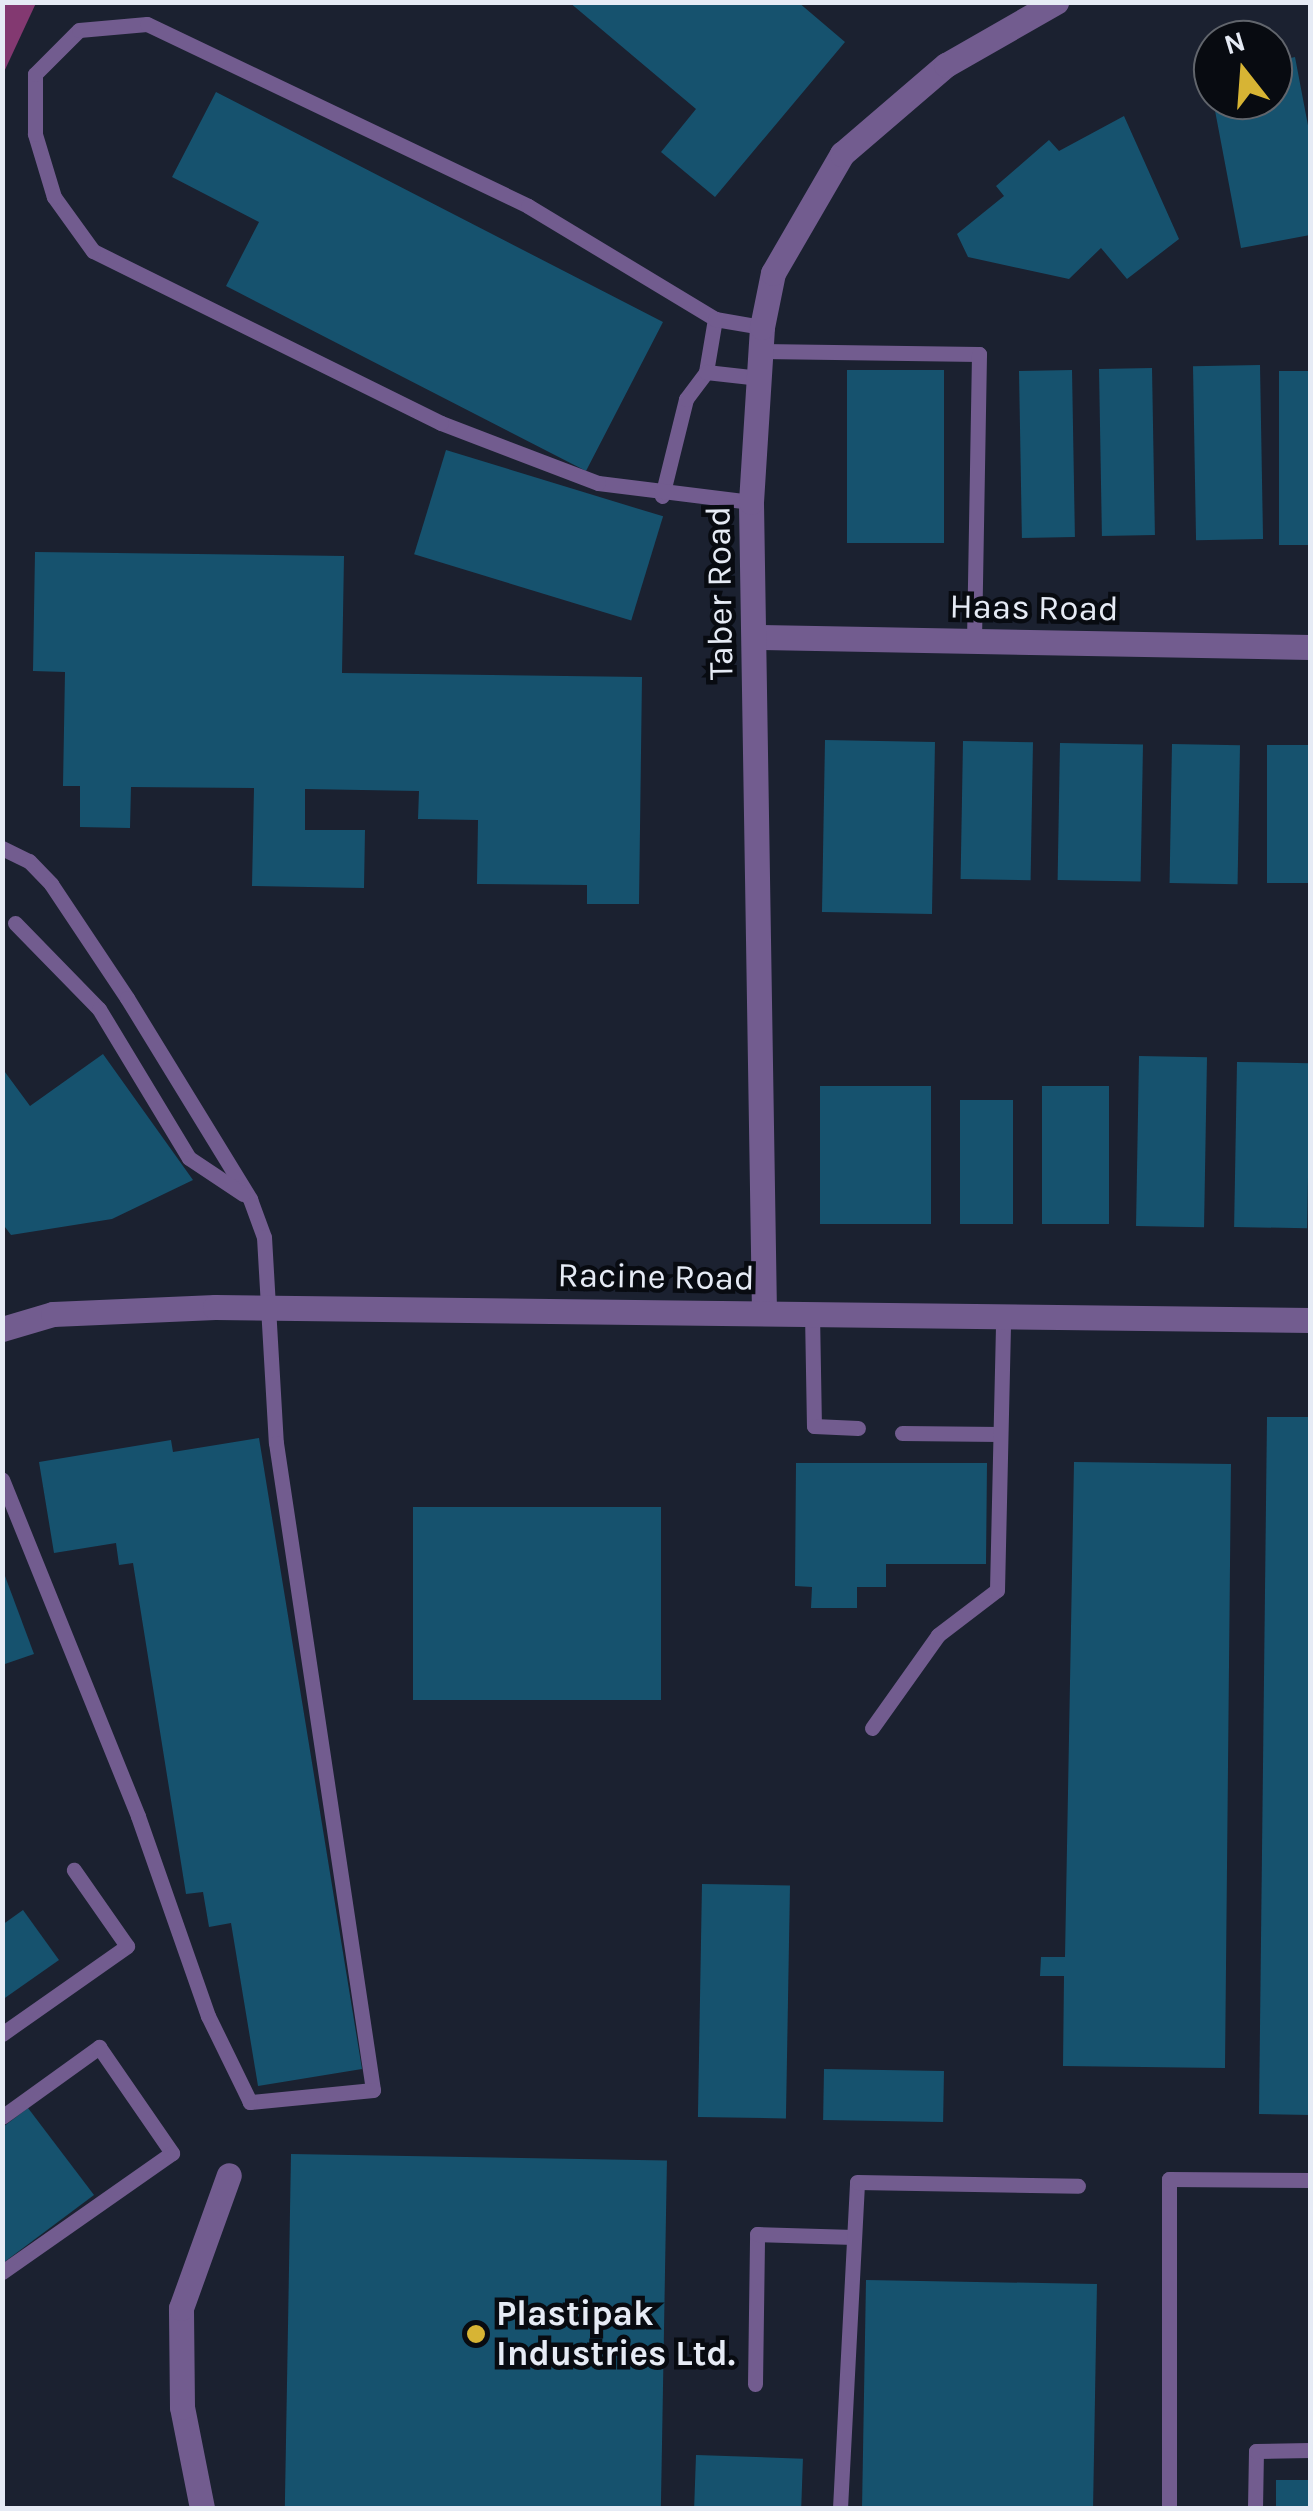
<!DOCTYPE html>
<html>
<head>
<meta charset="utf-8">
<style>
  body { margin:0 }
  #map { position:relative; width:1313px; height:2511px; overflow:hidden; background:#1b2130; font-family:Karla,sans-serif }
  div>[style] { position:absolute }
  .forest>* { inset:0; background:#833971 }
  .building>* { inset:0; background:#16526e; transform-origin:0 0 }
  .lane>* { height:15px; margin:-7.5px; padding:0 7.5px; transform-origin:7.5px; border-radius:7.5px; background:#725c8f }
  .street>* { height:25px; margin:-12.5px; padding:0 12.5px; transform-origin:12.5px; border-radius:12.5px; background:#725c8f }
  .dots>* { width:28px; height:28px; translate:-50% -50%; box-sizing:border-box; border:5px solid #080b11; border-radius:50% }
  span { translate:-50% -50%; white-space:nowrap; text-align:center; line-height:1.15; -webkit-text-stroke:9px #080b11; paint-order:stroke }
  .street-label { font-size:35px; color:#e6ebf5 }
  .poi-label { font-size:35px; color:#e6ebf5; font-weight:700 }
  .left { translate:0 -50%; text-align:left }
  .frame { position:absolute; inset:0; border:5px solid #e6ebf5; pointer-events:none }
  .north { position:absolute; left:1193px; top:20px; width:100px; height:100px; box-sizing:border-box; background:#080b11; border:2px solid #61656c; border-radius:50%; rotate:343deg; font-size:28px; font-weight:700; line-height:40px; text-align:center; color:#e6ebf5 }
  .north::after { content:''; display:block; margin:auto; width:35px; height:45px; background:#d7b434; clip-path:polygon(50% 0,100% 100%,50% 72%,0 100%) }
</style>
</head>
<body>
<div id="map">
  <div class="forest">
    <div style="clip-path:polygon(3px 2px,36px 3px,3px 74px,2px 3px)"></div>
  </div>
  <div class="building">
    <div style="clip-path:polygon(569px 2px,798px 2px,845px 42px,715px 197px,661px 152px,696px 109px)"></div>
    <div style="clip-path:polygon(1295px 57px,1310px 136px,1310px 235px,1241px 248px,1213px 100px,1273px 100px,1273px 62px)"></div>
    <div style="clip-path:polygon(216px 92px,663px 322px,586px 471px,226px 286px,259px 222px,172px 177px)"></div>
    <div style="clip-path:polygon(1124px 116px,1179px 239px,1127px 279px,1101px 248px,1069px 279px,968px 257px,957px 234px,1004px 196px,996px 186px,1049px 140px,1059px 151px)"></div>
    <div style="left:1260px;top:365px;width:174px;height:67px;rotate:89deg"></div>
    <div style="left:1152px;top:368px;width:167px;height:53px;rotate:89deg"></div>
    <div style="left:944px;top:370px;width:173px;height:97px;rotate:90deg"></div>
    <div style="left:1072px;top:370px;width:167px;height:53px;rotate:89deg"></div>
    <div style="left:1279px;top:371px;width:31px;height:174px"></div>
    <div style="left:446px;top:450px;width:227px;height:109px;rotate:17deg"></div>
    <div style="clip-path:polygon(35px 552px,344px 556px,342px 673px,642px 677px,639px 904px,587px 904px,587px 885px,477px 884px,478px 820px,418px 819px,419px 791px,305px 789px,305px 830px,365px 830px,364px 888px,252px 886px,254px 788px,131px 787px,130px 828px,80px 827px,80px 786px,63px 786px,65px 672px,33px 671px)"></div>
    <div style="left:825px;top:740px;width:110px;height:172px;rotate:1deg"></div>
    <div style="left:963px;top:741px;width:70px;height:138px;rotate:1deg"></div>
    <div style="left:1060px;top:743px;width:83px;height:137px;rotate:1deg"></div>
    <div style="left:1172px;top:744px;width:68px;height:139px;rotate:1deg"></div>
    <div style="left:1267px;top:745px;width:43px;height:138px"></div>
    <div style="clip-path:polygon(103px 1054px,193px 1180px,112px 1219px,11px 1235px,2px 1223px,2px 1068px,30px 1106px)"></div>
    <div style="left:1139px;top:1056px;width:68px;height:170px;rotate:1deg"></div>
    <div style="left:1237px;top:1062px;width:73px;height:165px;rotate:1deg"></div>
    <div style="left:820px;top:1086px;width:111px;height:138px"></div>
    <div style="left:1042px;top:1086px;width:67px;height:138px"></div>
    <div style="left:960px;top:1100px;width:53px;height:124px"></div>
    <div style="clip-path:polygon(1267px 1417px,1310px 1417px,1310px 2115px,1259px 2114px)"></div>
    <div style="clip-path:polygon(259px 1438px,362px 2069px,258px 2086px,231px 1923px,209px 1927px,203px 1892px,186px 1894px,133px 1563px,119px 1565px,116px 1543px,54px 1553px,39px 1462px,171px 1440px,173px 1452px)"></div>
    <div style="clip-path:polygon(1074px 1462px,1231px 1464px,1225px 2068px,1063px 2066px,1064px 1976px,1040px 1976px,1041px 1957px,1065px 1957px)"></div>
    <div style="clip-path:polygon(796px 1463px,987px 1463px,986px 1564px,886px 1564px,886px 1587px,857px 1587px,857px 1608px,811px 1608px,812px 1587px,795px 1586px)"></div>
    <div style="left:413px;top:1507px;width:248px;height:193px"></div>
    <div style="clip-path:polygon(2px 1568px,34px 1654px,2px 1665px)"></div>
    <div style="left:702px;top:1884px;width:88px;height:233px;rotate:1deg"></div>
    <div style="clip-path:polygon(23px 1910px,59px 1960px,2px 2000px,2px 1925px)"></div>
    <div style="left:824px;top:2069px;width:120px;height:51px;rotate:1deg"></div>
    <div style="clip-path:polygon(28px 2108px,94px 2195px,3px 2263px,3px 2127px)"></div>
    <div style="left:291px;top:2154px;width:376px;height:354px;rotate:1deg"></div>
    <div style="left:866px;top:2280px;width:231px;height:228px;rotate:1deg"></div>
    <div style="left:696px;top:2455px;width:107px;height:53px;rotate:2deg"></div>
    <div style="left:1310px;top:2480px;width:28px;height:34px;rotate:90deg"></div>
  </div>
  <div class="lane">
    <div style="left:761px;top:351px;width:218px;rotate:0.8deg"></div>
    <div style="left:979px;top:354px;width:288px;rotate:91deg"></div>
    <div style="left:706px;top:372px;width:54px;rotate:-80.4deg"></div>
    <div style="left:662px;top:496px;width:100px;rotate:-76.1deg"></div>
    <div style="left:686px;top:399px;width:34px;rotate:-53deg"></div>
    <div style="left:706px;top:372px;width:54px;rotate:6.3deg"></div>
    <div style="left:751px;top:502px;width:154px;rotate:-172.9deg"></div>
    <div style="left:598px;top:483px;width:168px;rotate:-159.1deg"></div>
    <div style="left:441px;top:423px;width:388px;rotate:-153.7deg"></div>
    <div style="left:93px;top:251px;width:67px;rotate:-125.8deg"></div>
    <div style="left:54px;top:197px;width:66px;rotate:-106.8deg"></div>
    <div style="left:35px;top:134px;width:60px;rotate:-90deg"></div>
    <div style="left:35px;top:74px;width:62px;rotate:-45deg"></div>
    <div style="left:79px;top:30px;width:68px;rotate:-5deg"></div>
    <div style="left:147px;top:24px;width:422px;rotate:25.5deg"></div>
    <div style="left:528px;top:206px;width:218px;rotate:31.1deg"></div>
    <div style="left:715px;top:319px;width:48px;rotate:9.7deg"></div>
    <div style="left:2px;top:848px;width:30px;rotate:26deg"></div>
    <div style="left:29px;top:861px;width:32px;rotate:46deg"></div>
    <div style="left:51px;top:884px;width:137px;rotate:56.3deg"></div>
    <div style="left:127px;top:998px;width:236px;rotate:58.5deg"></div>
    <div style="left:250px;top:1199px;width:40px;rotate:69.8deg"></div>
    <div style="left:264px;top:1237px;width:206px;rotate:86.7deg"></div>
    <div style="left:276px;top:1443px;width:654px;rotate:81.47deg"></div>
    <div style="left:373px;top:2090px;width:124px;rotate:174.4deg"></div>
    <div style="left:250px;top:2102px;width:96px;rotate:-116deg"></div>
    <div style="left:208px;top:2016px;width:212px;rotate:-109.3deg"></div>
    <div style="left:138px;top:1816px;width:363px;rotate:-112deg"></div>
    <div style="left:15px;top:923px;width:120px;rotate:45.7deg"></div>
    <div style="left:99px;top:1009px;width:174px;rotate:58.9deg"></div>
    <div style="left:189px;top:1158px;width:65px;rotate:33.7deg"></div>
    <div style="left:812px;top:1313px;width:113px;rotate:89deg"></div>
    <div style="left:814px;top:1426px;width:44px;rotate:2.6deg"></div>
    <div style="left:902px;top:1433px;width:98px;rotate:0.6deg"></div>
    <div style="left:872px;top:1728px;width:114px;rotate:-54.6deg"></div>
    <div style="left:938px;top:1635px;width:74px;rotate:-37.3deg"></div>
    <div style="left:997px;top:1590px;width:274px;rotate:-88.7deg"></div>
    <div style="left:2px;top:2034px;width:153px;rotate:-35.1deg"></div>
    <div style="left:127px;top:1946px;width:93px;rotate:-124.9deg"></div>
    <div style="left:2px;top:2117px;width:120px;rotate:-35.8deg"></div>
    <div style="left:99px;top:2047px;width:129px;rotate:55.4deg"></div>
    <div style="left:172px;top:2153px;width:208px;rotate:145deg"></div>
    <div style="left:755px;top:2384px;width:150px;rotate:-89.2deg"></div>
    <div style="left:757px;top:2234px;width:97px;rotate:1.8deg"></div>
    <div style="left:840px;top:2508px;width:326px;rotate:-87deg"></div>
    <div style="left:857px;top:2182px;width:221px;rotate:1deg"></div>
    <div style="left:1169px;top:2508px;width:329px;rotate:-90deg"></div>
    <div style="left:1169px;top:2179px;width:141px;rotate:0.4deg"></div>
    <div style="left:1255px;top:2508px;width:57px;rotate:-89deg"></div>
    <div style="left:1256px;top:2451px;width:54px;rotate:-1.1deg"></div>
  </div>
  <div class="street">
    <div style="left:757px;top:637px;width:553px;rotate:1.04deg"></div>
    <div style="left:764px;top:1313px;width:811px;rotate:-90.92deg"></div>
    <div style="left:751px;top:502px;width:175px;rotate:-86.4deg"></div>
    <div style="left:762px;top:327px;width:55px;rotate:-78.5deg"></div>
    <div style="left:773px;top:273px;width:138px;rotate:-59.9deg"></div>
    <div style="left:842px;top:154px;width:137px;rotate:-40.6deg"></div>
    <div style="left:946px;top:65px;width:127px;rotate:-29.8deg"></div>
    <div style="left:2px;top:1329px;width:53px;rotate:-16.4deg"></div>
    <div style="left:53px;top:1314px;width:162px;rotate:-2.5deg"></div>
    <div style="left:215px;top:1307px;width:1095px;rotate:0.68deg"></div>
    <div style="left:202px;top:2508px;width:103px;rotate:-101.2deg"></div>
    <div style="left:182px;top:2407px;width:99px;rotate:-90.6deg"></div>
    <div style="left:181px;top:2308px;width:141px;rotate:-70.2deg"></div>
  </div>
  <div class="dots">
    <div style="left:476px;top:2334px;background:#d7b434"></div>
  </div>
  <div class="street-label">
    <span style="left:720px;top:593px;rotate:-91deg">Taber Road</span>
    <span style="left:1034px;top:608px;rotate:1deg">Haas Road</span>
    <span style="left:656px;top:1277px;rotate:1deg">Racine Road</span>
  </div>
  <div class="poi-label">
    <span class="left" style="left:496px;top:2334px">Plastipak<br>Industries Ltd.</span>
  </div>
  <div class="frame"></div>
  <div class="north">N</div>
</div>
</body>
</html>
